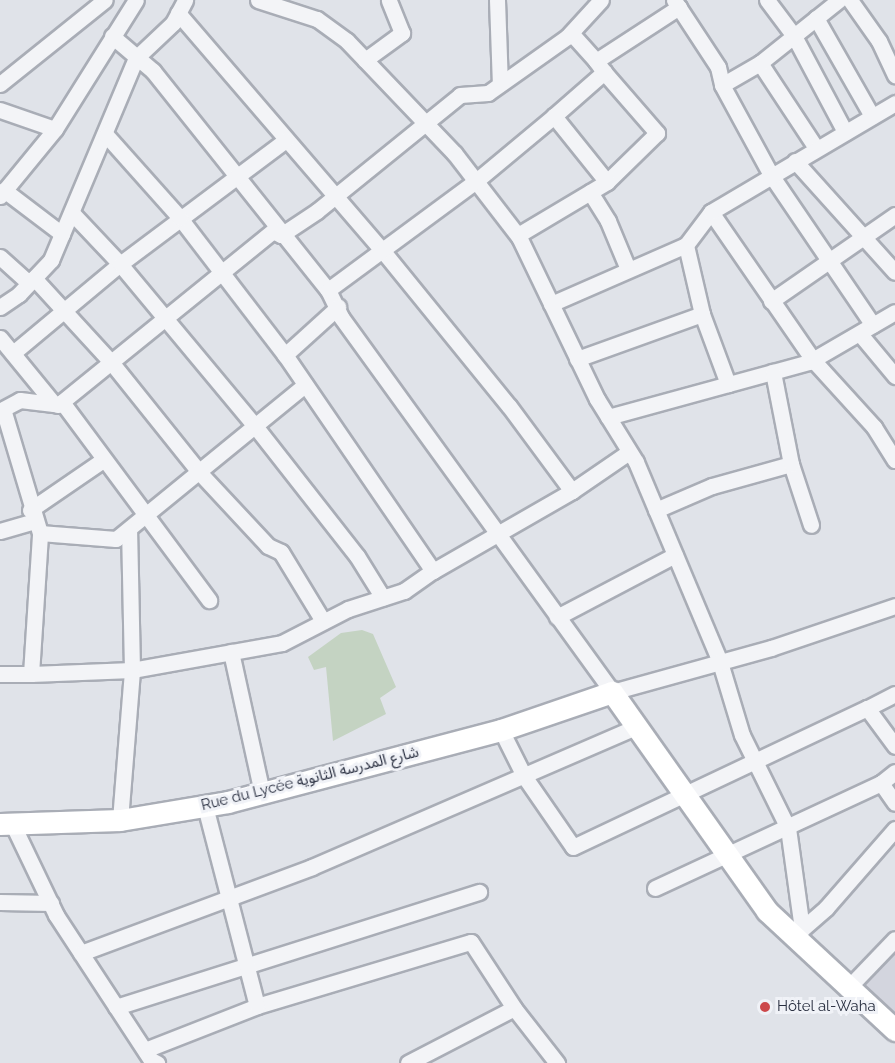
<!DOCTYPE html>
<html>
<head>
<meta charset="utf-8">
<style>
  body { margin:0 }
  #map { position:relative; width:895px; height:1063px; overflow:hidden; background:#e0e3e9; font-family:Raleway,"Noto Sans Arabic",sans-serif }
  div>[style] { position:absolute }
  .built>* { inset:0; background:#d3d5de }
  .green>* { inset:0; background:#c4d3c2 }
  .roads { filter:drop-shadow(2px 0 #a9adb6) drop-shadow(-2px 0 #a9adb6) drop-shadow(0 2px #a9adb6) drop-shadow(0 -2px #a9adb6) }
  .street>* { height:15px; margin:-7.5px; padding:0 7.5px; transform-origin:7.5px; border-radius:7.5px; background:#f3f4f7 }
  .secondary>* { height:21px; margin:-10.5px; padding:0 10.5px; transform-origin:10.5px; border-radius:10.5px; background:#fff }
  .dots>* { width:16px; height:16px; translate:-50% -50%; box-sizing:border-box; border:3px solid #f0f2f7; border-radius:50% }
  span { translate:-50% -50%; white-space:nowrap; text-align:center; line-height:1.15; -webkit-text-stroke:6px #f0f2f7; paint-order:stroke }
  .street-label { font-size:15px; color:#292f40 }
  .poi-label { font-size:15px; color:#292f40 }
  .left { translate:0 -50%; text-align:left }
</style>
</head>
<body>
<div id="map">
  <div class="built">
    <div style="clip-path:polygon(895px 945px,895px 1018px,857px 983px)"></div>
  </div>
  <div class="green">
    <div style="clip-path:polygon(362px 630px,373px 634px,396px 687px,380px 698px,386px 714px,333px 741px,326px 667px,314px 670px,308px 657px,341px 633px)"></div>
  </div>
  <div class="roads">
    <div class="street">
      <div style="left:258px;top:0;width:62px;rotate:17.9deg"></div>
      <div style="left:317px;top:19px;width:37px;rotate:36deg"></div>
      <div style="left:347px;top:41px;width:156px;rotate:46.3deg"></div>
      <div style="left:455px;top:154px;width:105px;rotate:52.4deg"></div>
      <div style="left:519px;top:237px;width:180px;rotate:64.3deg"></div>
      <div style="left:597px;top:399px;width:74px;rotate:58.2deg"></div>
      <div style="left:636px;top:462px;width:214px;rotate:67.2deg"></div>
      <div style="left:719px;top:659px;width:79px;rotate:73.2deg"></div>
      <div style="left:742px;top:735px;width:104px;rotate:63.7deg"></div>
      <div style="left:788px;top:828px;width:102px;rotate:82.1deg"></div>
      <div style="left:802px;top:929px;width:13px;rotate:129deg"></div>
      <div style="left:497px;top:0;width:84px;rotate:88deg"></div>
      <div style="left:674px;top:0;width:80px;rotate:56.7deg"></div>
      <div style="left:718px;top:67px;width:18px;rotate:77deg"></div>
      <div style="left:722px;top:85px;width:102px;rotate:61.4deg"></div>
      <div style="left:771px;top:175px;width:181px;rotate:55.8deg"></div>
      <div style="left:767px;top:0;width:45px;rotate:53.1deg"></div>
      <div style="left:794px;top:36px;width:109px;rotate:62deg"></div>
      <div style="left:850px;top:0;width:50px;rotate:54.7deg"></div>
      <div style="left:879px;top:41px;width:38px;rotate:65deg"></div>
      <div style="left:178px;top:13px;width:313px;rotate:49.3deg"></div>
      <div style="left:382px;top:250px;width:201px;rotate:50.9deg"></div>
      <div style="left:509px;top:406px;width:106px;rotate:53.5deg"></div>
      <div style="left:572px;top:491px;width:69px;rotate:-34.4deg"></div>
      <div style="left:816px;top:18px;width:113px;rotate:60.3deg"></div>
      <div style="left:571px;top:33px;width:38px;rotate:48deg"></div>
      <div style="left:596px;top:61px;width:99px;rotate:-33deg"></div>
      <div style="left:112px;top:36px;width:54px;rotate:40.5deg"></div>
      <div style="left:153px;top:71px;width:280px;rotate:51.4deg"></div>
      <div style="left:328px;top:290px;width:30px;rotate:64deg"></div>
      <div style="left:341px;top:317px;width:463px;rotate:54.1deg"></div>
      <div style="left:612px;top:692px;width:165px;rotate:-15.5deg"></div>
      <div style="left:771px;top:648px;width:131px;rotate:-18.7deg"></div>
      <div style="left:365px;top:60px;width:46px;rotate:-36.1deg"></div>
      <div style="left:402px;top:33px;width:35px;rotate:-112deg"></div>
      <div style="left:760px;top:63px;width:102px;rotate:56.6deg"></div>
      <div style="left:604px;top:72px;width:81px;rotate:49deg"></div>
      <div style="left:657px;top:133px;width:70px;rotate:135.6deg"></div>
      <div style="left:0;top:84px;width:134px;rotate:-38.7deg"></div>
      <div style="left:722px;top:85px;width:44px;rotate:-30.1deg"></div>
      <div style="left:760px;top:63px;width:101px;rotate:-38.6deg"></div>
      <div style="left:0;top:110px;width:58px;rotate:19.1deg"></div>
      <div style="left:795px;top:161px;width:149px;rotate:48deg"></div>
      <div style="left:4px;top:190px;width:73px;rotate:37.2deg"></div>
      <div style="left:590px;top:192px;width:34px;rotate:58deg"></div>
      <div style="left:608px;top:221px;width:52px;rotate:67.4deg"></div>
      <div style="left:0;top:196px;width:87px;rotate:-50.6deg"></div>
      <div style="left:55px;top:129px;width:152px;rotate:-57.9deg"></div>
      <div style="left:711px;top:212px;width:180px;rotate:55.4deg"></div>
      <div style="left:813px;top:360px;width:91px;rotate:47.7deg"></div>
      <div style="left:874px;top:427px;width:39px;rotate:58deg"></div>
      <div style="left:72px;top:213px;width:70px;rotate:46.7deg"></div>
      <div style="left:120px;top:264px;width:211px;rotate:50.2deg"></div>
      <div style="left:255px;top:426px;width:165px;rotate:51.9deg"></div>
      <div style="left:357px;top:556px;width:49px;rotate:58.2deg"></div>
      <div style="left:518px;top:235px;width:104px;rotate:-30.8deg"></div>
      <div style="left:607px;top:182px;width:85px;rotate:-128.8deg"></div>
      <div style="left:0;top:257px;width:39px;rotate:42deg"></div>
      <div style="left:34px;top:278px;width:114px;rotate:47.5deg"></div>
      <div style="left:111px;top:362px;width:141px;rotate:51.3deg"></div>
      <div style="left:199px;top:472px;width:101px;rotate:47deg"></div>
      <div style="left:268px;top:546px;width:14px;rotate:25deg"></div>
      <div style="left:281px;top:552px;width:81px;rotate:58.7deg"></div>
      <div style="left:328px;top:290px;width:184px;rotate:-36.4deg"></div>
      <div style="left:476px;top:181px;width:102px;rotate:-39.8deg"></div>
      <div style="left:554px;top:116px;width:67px;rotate:-41.3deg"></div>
      <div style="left:604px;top:72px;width:14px;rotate:-126deg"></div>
      <div style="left:771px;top:301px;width:151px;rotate:-34.7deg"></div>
      <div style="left:551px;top:304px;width:147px;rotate:-23.6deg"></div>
      <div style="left:686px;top:245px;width:41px;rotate:-52.9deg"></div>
      <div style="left:711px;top:212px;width:214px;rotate:-30.6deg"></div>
      <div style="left:0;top:307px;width:23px;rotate:-34deg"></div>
      <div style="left:19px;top:294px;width:47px;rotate:-46.7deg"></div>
      <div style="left:51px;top:260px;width:219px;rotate:-67.2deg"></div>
      <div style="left:136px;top:58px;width:51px;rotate:-43.4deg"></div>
      <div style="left:173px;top:23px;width:26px;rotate:-62deg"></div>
      <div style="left:702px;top:314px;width:75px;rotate:69.6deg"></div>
      <div style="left:860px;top:334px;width:55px;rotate:50.2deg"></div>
      <div style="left:0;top:338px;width:85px;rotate:50.7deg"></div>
      <div style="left:13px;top:353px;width:139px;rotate:-39.8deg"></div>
      <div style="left:120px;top:264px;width:207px;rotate:-36.8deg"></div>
      <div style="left:285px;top:355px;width:72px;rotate:-42.2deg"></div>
      <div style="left:577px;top:359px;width:133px;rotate:-19.8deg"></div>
      <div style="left:702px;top:314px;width:71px;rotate:-103.1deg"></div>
      <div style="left:62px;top:402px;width:247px;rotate:53.4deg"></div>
      <div style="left:608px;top:417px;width:208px;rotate:-15.3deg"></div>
      <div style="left:809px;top:362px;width:99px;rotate:-30.2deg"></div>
      <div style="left:791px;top:464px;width:64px;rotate:71.8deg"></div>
      <div style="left:30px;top:510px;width:88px;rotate:-34.4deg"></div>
      <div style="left:656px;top:510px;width:61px;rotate:-23.2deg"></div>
      <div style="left:712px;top:486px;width:82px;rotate:-15.6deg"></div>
      <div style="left:791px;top:464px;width:94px;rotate:-101.1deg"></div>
      <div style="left:0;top:531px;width:36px;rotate:-16deg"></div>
      <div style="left:40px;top:533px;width:76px;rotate:4.5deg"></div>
      <div style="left:116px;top:539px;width:244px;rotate:-39.2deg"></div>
      <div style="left:433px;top:571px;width:160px;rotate:-29.9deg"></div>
      <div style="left:557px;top:617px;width:133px;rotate:-27.7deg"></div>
      <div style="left:231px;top:652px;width:144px;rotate:77.6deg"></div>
      <div style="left:0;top:674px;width:31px"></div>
      <div style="left:31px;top:674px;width:141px;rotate:-86.3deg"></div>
      <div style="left:40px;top:533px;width:129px;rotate:-106.6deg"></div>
      <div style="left:3px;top:409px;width:19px;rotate:-28deg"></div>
      <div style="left:20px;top:400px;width:38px;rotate:7deg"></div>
      <div style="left:58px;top:405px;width:277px;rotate:-39deg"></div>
      <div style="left:273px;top:231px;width:9px;rotate:27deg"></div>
      <div style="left:281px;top:235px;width:43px;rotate:-33.7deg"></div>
      <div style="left:317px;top:211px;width:184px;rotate:-39deg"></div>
      <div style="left:460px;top:95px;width:28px;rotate:-4deg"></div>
      <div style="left:488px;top:93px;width:97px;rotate:-35.3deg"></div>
      <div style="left:567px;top:37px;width:50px;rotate:-47.4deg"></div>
      <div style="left:31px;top:674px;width:101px;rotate:-2.3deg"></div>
      <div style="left:132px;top:670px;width:152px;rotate:-10.2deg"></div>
      <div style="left:282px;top:643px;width:74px;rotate:-27.3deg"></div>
      <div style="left:348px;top:609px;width:59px;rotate:-17.8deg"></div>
      <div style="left:404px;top:591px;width:35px;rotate:-35deg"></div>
      <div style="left:433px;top:571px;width:262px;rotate:-124.4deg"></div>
      <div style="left:285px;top:355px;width:173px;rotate:-127.5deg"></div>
      <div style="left:180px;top:218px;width:111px;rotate:-131.7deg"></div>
      <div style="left:895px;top:694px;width:31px;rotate:153deg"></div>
      <div style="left:867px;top:708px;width:47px;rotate:53.6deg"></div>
      <div style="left:501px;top:730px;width:51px;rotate:63.4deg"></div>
      <div style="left:524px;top:776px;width:86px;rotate:55.4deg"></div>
      <div style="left:573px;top:847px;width:325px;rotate:-25.3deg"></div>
      <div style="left:895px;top:772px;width:18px;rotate:142deg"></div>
      <div style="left:881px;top:783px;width:24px;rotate:55deg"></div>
      <div style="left:120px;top:820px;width:150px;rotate:-85.4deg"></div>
      <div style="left:132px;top:670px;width:139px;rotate:-91.2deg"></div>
      <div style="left:12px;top:823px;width:102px;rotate:64.4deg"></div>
      <div style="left:56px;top:915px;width:173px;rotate:56.8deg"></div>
      <div style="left:151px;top:1060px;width:7px;rotate:27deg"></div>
      <div style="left:655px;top:888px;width:249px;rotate:-24.9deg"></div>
      <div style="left:0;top:902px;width:51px;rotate:1.1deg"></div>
      <div style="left:802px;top:929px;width:32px;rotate:-41deg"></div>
      <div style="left:826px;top:908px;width:105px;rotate:-48.9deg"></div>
      <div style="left:81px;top:953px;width:246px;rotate:-20.4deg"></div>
      <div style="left:312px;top:867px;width:353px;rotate:-23.4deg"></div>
      <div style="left:847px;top:989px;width:69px;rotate:-46.2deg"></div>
      <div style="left:257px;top:1006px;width:223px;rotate:-16.7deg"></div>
      <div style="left:471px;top:942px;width:79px;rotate:56.9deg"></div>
      <div style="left:116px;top:1007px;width:381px;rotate:-17.6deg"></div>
      <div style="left:145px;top:1050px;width:120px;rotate:-21.4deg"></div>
      <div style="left:257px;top:1006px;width:207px;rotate:-104.6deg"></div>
      <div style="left:408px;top:1063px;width:119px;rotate:-27.4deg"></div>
      <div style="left:514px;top:1008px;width:70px;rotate:52deg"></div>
    </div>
    <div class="secondary">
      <div style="left:0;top:824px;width:120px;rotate:-1.9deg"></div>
      <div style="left:120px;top:820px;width:109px;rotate:-9.5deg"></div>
      <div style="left:228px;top:802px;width:282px;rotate:-14.8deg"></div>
      <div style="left:501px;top:730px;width:117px;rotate:-18.9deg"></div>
      <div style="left:612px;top:692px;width:268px;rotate:54.7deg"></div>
      <div style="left:767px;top:911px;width:175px;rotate:42.9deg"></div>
    </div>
  </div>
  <div class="dots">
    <div style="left:765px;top:1007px;background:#cc484b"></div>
  </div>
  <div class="street-label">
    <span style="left:310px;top:779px;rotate:-14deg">Rue du Lycée شارع المدرسة الثانوية</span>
  </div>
  <div class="poi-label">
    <span class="left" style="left:777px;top:1007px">Hôtel al-Waha</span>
  </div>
</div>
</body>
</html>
